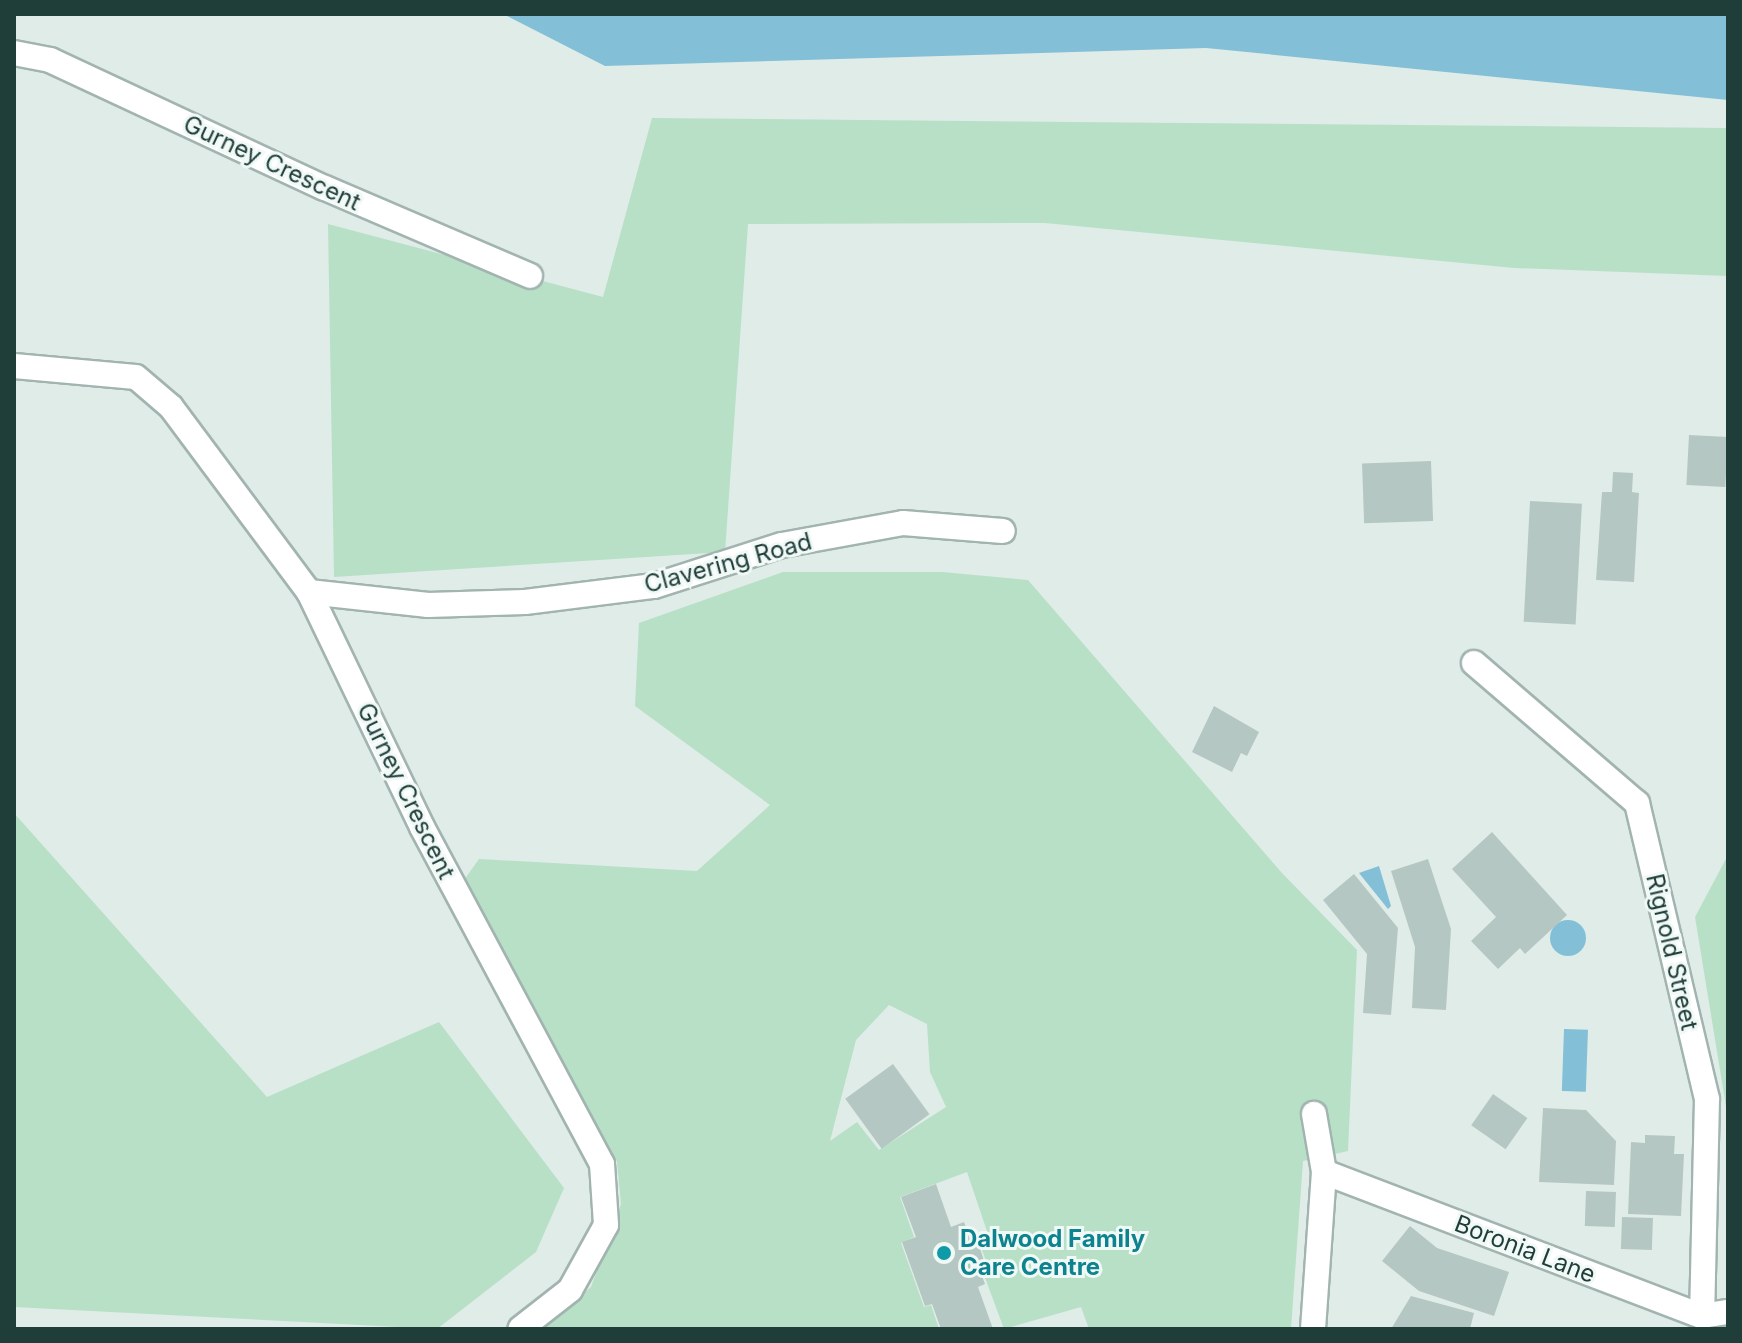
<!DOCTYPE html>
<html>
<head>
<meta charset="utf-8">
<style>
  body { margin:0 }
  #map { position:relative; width:1742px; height:1343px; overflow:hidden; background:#e0ece8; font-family:Inter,sans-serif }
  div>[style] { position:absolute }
  .green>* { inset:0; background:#b7e0c7 }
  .water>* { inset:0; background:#83bfd7; transform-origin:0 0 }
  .round { border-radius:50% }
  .building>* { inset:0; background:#b5c7c2; transform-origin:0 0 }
  .roads { filter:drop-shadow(2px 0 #a2b4b0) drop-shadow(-2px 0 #a2b4b0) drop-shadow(0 2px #a2b4b0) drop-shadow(0 -2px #a2b4b0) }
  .street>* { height:24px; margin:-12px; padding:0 12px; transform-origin:12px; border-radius:12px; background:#fff }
  .dots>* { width:22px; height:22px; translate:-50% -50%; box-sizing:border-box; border:4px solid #f1f9f6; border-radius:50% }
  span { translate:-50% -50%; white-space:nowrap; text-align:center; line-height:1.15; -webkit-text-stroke:6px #f1f9f6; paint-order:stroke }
  .street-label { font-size:24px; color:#1f3e3a }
  .culture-label { font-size:24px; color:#0d838f; font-weight:700 }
  .left { translate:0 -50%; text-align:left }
  .frame { position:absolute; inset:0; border:16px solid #1f3e3a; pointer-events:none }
</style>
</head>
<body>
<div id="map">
  <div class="green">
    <div style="clip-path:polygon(652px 118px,1728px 128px,1728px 276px,1514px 268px,1045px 223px,748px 224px,725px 552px,334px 577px,328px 224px,603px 297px)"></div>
    <div style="clip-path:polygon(evenodd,783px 572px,942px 572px,1028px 580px,1282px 873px,1357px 950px,1348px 1151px,1303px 1161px,1291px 1329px,1089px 1329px,1081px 1307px,1004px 1329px,980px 1264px,986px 1261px,981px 1247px,991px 1243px,967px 1172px,900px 1197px,914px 1237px,901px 1243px,924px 1307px,931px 1305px,939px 1329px,541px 1329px,591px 1287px,621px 1204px,617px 1162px,464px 880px,479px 859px,697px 871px,770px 805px,635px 706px,639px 623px,783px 572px,889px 1005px,927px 1024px,930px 1072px,946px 1107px,879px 1150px,857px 1122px,830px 1141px,856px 1040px,889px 1005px)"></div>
    <div style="clip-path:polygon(14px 813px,267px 1097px,439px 1022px,564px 1188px,536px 1252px,437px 1329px,14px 1307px)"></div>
    <div style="clip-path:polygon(1728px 855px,1728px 1119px,1695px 917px)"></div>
  </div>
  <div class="water">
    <div style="clip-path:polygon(503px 14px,1728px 14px,1728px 100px,1206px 48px,605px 66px)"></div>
    <div style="clip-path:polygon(1379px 866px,1391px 906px,1388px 909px,1359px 873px)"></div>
    <div class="round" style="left:1550px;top:920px;width:36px;height:36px"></div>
    <div style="left:1564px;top:1029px;width:24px;height:62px;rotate:2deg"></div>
  </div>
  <div class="building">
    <div style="left:1689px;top:435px;width:39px;height:50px;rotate:3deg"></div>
    <div style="left:1431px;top:461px;width:60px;height:69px;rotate:88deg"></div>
    <div style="clip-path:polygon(1613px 472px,1633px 473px,1632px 492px,1639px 493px,1634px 582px,1596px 580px,1602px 492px,1612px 492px)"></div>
    <div style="left:1530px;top:501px;width:52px;height:121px;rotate:3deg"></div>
    <div style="clip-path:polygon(1214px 706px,1259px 732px,1247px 756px,1241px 753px,1232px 772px,1192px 752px)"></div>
    <div style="clip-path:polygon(1492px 832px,1567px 915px,1525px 954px,1520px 948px,1498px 969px,1471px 941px,1496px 917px,1452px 869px)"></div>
    <div style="clip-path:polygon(1428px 859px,1451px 929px,1446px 1010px,1412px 1008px,1415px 947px,1391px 871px)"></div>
    <div style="clip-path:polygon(1354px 874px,1398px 928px,1391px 1015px,1363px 1013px,1367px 954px,1323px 900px)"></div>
    <div style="left:893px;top:1064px;width:62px;height:59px;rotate:54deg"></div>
    <div style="left:1493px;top:1094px;width:42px;height:38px;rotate:35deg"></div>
    <div style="clip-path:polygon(1543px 1108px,1586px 1110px,1616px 1141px,1614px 1185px,1539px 1182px)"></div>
    <div style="clip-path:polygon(1645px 1135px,1675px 1136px,1674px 1154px,1684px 1154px,1681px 1216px,1628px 1214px,1631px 1142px,1645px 1143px)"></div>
    <div style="clip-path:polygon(936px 1184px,951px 1227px,964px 1222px,972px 1245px,978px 1242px,984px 1261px,977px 1263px,985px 1284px,978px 1287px,993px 1329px,941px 1329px,932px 1304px,925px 1306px,902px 1242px,916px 1237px,901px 1197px)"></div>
    <div style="left:1586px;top:1191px;width:30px;height:35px;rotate:2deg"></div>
    <div style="left:1622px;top:1217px;width:31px;height:32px;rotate:2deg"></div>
    <div style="clip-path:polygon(1410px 1226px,1437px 1248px,1509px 1272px,1494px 1316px,1419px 1291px,1382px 1261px)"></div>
    <div style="clip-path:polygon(1411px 1296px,1474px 1313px,1470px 1329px,1391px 1329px)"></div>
  </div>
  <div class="roads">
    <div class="street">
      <div style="left:14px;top:53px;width:37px;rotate:11deg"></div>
      <div style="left:50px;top:60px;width:303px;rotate:25deg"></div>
      <div style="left:325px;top:188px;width:223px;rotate:23.2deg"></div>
      <div style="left:14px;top:366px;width:122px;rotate:5.2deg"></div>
      <div style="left:136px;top:377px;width:46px;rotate:40.6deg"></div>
      <div style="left:171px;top:407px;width:231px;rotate:53.3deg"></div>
      <div style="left:309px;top:592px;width:261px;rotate:64.3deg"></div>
      <div style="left:422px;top:827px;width:382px;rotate:61.9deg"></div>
      <div style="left:602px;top:1164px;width:61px;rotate:86.2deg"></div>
      <div style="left:606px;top:1225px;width:74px;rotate:119deg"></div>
      <div style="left:570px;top:1290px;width:63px;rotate:142deg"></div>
      <div style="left:309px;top:592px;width:120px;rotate:6.2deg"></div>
      <div style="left:428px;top:605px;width:97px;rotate:-1.8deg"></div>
      <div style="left:525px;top:602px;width:130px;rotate:-7.1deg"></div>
      <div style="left:654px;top:586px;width:134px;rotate:-17.8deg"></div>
      <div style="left:782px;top:545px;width:123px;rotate:-10.3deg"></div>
      <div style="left:903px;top:523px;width:100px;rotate:4.6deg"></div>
      <div style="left:1474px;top:663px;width:215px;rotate:40.7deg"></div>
      <div style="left:1637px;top:803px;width:304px;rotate:76.7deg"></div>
      <div style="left:1707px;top:1099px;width:217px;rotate:91.3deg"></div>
      <div style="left:1324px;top:1172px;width:404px;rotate:20.9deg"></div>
      <div style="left:1702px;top:1316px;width:26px;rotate:-9deg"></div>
      <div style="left:1313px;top:1329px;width:157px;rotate:-86deg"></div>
      <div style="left:1324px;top:1172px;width:59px;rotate:-99.8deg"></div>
    </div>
  </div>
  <div class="dots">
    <div style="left:944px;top:1253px;background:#0f9aa8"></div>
  </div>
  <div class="street-label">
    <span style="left:272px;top:163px;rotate:25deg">Gurney Crescent</span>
    <span style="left:728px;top:563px;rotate:-15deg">Clavering Road</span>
    <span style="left:406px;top:791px;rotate:64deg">Gurney Crescent</span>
    <span style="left:1672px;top:952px;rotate:77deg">Rignold Street</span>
    <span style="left:1525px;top:1249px;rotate:21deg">Boronia Lane</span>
  </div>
  <div class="culture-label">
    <span class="left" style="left:960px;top:1253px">Dalwood Family<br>Care Centre</span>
  </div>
  <div class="frame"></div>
</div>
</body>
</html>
